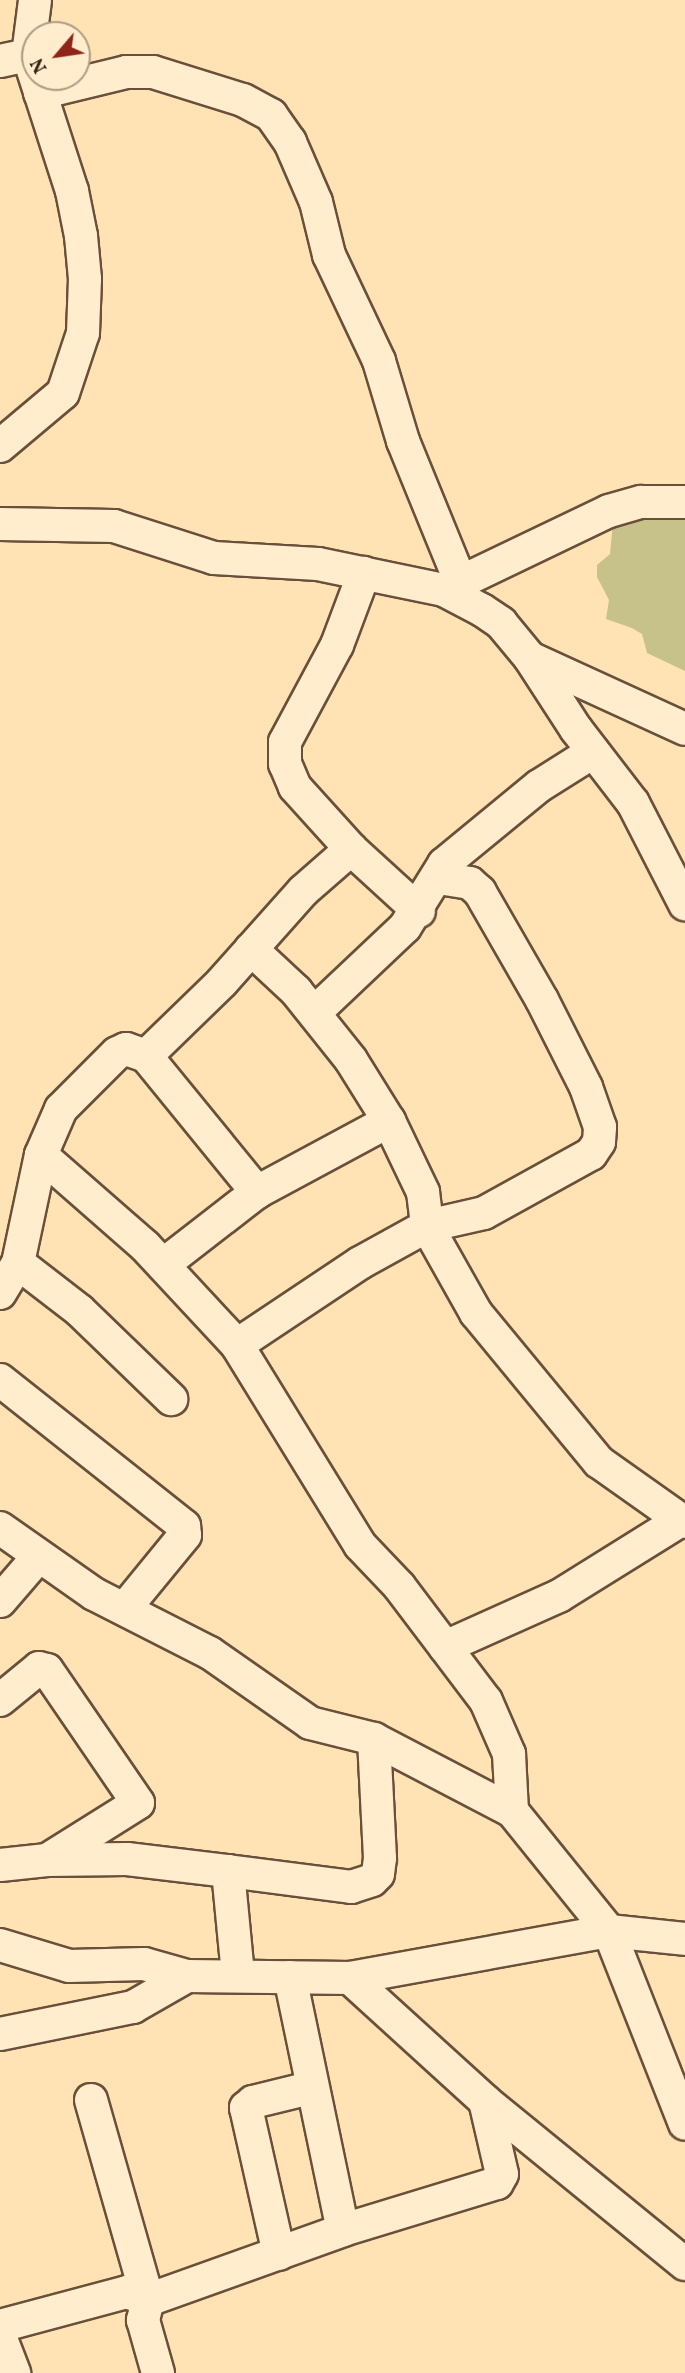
<!DOCTYPE html>
<html>
<head>
<meta charset="utf-8">
<style>
  body { margin:0 }
  #map { position:relative; width:685px; height:2373px; overflow:hidden; background:#ffe3b4; font-family:Vollkorn,serif }
  div>[style] { position:absolute }
  .green>* { inset:0; background:#c6c289 }
  .roads { filter:drop-shadow(2px 0 #6a503a) drop-shadow(-2px 0 #6a503a) drop-shadow(0 2px #6a503a) drop-shadow(0 -2px #6a503a) }
  .minor>* { height:32px; margin:-16px; padding:0 16px; transform-origin:16px; border-radius:16px; background:#ffedce }
  span { translate:-50% -50%; white-space:nowrap; text-align:center; line-height:1.15; -webkit-text-stroke:5px #ffedce; paint-order:stroke }
  .north { position:absolute; left:21px; top:21px; width:70px; height:70px; box-sizing:border-box; background:#ffedce; border:2px solid #b09b83; border-radius:50%; rotate:241deg; font-size:19px; font-weight:700; line-height:28px; text-align:center; color:#391f12 }
  .north::after { content:''; display:block; margin:auto; width:24px; height:32px; background:#8f2418; clip-path:polygon(50% 0,100% 100%,50% 72%,0 100%) }
</style>
</head>
<body>
<div id="map">
  <div class="green">
    <div style="clip-path:polygon(629px 513px,685px 514px,685px 671px,647px 653px,642px 634px,632px 628px,606px 619px,609px 600px,597px 577px,597px 565px,610px 554px,613px 522px)"></div>
  </div>
  <div class="roads">
    <div class="minor">
      <div style="left:0;top:61px;width:29px;rotate:-12deg"></div>
      <div style="left:28px;top:55px;width:55px;rotate:-82.7deg"></div>
      <div style="left:40px;top:93px;width:89px;rotate:-13.7deg"></div>
      <div style="left:126px;top:72px;width:27px"></div>
      <div style="left:153px;top:72px;width:94px;rotate:17.3deg"></div>
      <div style="left:243px;top:100px;width:32px;rotate:28deg"></div>
      <div style="left:271px;top:115px;width:33px;rotate:55deg"></div>
      <div style="left:290px;top:142px;width:65px;rotate:66.6deg"></div>
      <div style="left:316px;top:202px;width:55px;rotate:76.2deg"></div>
      <div style="left:329px;top:255px;width:117px;rotate:64.7deg"></div>
      <div style="left:379px;top:361px;width:84px;rotate:73.3deg"></div>
      <div style="left:403px;top:441px;width:151px;rotate:67.8deg"></div>
      <div style="left:0;top:446px;width:82px;rotate:-40.1deg"></div>
      <div style="left:63px;top:393px;width:63px;rotate:-71.6deg"></div>
      <div style="left:83px;top:333px;width:54px;rotate:-87.9deg"></div>
      <div style="left:85px;top:279px;width:43px;rotate:-95.3deg"></div>
      <div style="left:81px;top:236px;width:46px;rotate:-101.3deg"></div>
      <div style="left:72px;top:191px;width:143px;rotate:-107.9deg"></div>
      <div style="left:0;top:524px;width:114px;rotate:1deg"></div>
      <div style="left:114px;top:526px;width:105px;rotate:17.7deg"></div>
      <div style="left:214px;top:558px;width:104px;rotate:3.3deg"></div>
      <div style="left:318px;top:564px;width:129px;rotate:11.7deg"></div>
      <div style="left:444px;top:590px;width:43px;rotate:27.8deg"></div>
      <div style="left:482px;top:610px;width:23px;rotate:34deg"></div>
      <div style="left:501px;top:623px;width:45px;rotate:50.4deg"></div>
      <div style="left:530px;top:658px;width:85px;rotate:57.1deg"></div>
      <div style="left:576px;top:729px;width:93px;rotate:52.4deg"></div>
      <div style="left:633px;top:803px;width:114px;rotate:62.8deg"></div>
      <div style="left:444px;top:590px;width:183px;rotate:-25.6deg"></div>
      <div style="left:609px;top:511px;width:33px;rotate:-16deg"></div>
      <div style="left:641px;top:502px;width:44px"></div>
      <div style="left:530px;top:658px;width:170px;rotate:24.6deg"></div>
      <div style="left:351px;top:849px;width:92px;rotate:42.4deg"></div>
      <div style="left:251px;top:949px;width:62px;rotate:43deg"></div>
      <div style="left:296px;top:991px;width:88px;rotate:51.4deg"></div>
      <div style="left:351px;top:1060px;width:72px;rotate:58.1deg"></div>
      <div style="left:389px;top:1121px;width:79px;rotate:64.4deg"></div>
      <div style="left:423px;top:1192px;width:34px;rotate:83deg"></div>
      <div style="left:427px;top:1226px;width:58px;rotate:-12.8deg"></div>
      <div style="left:484px;top:1213px;width:122px;rotate:-28.9deg"></div>
      <div style="left:591px;top:1154px;width:14px;rotate:-56deg"></div>
      <div style="left:599px;top:1142px;width:15px;rotate:-86deg"></div>
      <div style="left:600px;top:1127px;width:42px;rotate:-109.3deg"></div>
      <div style="left:586px;top:1087px;width:97px;rotate:-116.8deg"></div>
      <div style="left:542px;top:1000px;width:125px;rotate:-119.9deg"></div>
      <div style="left:480px;top:892px;width:13px;rotate:-138deg"></div>
      <div style="left:470px;top:883px;width:32px;rotate:-171deg"></div>
      <div style="left:314px;top:1013px;width:125px;rotate:-43.4deg"></div>
      <div style="left:405px;top:927px;width:74px;rotate:-58.2deg"></div>
      <div style="left:444px;top:864px;width:123px;rotate:-39.4deg"></div>
      <div style="left:539px;top:786px;width:64px;rotate:-32.2deg"></div>
      <div style="left:146px;top:1056px;width:176px;rotate:50.8deg"></div>
      <div style="left:257px;top:1192px;width:119px;rotate:142.2deg"></div>
      <div style="left:41px;top:1155px;width:138px;rotate:41.2deg"></div>
      <div style="left:145px;top:1246px;width:135px;rotate:47.1deg"></div>
      <div style="left:237px;top:1345px;width:235px;rotate:58.4deg"></div>
      <div style="left:360px;top:1545px;width:57px;rotate:46.4deg"></div>
      <div style="left:399px;top:1586px;width:144px;rotate:52.9deg"></div>
      <div style="left:486px;top:1701px;width:58px;rotate:66.5deg"></div>
      <div style="left:509px;top:1754px;width:57px;rotate:87deg"></div>
      <div style="left:257px;top:1192px;width:150px;rotate:-28.3deg"></div>
      <div style="left:18px;top:1263px;width:78px;rotate:37.7deg"></div>
      <div style="left:80px;top:1311px;width:127px;rotate:44deg"></div>
      <div style="left:0;top:1293px;width:35px;rotate:-59deg"></div>
      <div style="left:18px;top:1263px;width:110px;rotate:-78deg"></div>
      <div style="left:41px;top:1155px;width:50px;rotate:-66.5deg"></div>
      <div style="left:61px;top:1109px;width:79px;rotate:-45deg"></div>
      <div style="left:117px;top:1053px;width:10px;rotate:-24deg"></div>
      <div style="left:126px;top:1049px;width:21px;rotate:19deg"></div>
      <div style="left:146px;top:1056px;width:106px;rotate:-44.2deg"></div>
      <div style="left:222px;top:982px;width:122px;rotate:-48.3deg"></div>
      <div style="left:303px;top:891px;width:64px;rotate:-41.2deg"></div>
      <div style="left:351px;top:849px;width:84px;rotate:-132.1deg"></div>
      <div style="left:295px;top:787px;width:25px;rotate:-113deg"></div>
      <div style="left:285px;top:764px;width:22px;rotate:-90deg"></div>
      <div style="left:285px;top:742px;width:110px;rotate:-61.8deg"></div>
      <div style="left:337px;top:645px;width:77px;rotate:-69.4deg"></div>
      <div style="left:237px;top:1345px;width:148px;rotate:-33.7deg"></div>
      <div style="left:360px;top:1263px;width:77px;rotate:-28.9deg"></div>
      <div style="left:427px;top:1226px;width:100px;rotate:60.6deg"></div>
      <div style="left:476px;top:1313px;width:193px;rotate:50.5deg"></div>
      <div style="left:599px;top:1462px;width:100px;rotate:35.3deg"></div>
      <div style="left:0;top:1380px;width:235px;rotate:38.4deg"></div>
      <div style="left:184px;top:1526px;width:9px;rotate:84deg"></div>
      <div style="left:185px;top:1535px;width:93px;rotate:129.3deg"></div>
      <div style="left:0;top:1528px;width:115px;rotate:35.1deg"></div>
      <div style="left:94px;top:1594px;width:130px;rotate:27deg"></div>
      <div style="left:210px;top:1653px;width:122px;rotate:35deg"></div>
      <div style="left:310px;top:1723px;width:66px;rotate:14deg"></div>
      <div style="left:374px;top:1739px;width:156px;rotate:27.6deg"></div>
      <div style="left:512px;top:1811px;width:154px;rotate:51.1deg"></div>
      <div style="left:609px;top:1931px;width:207px;rotate:68.5deg"></div>
      <div style="left:0;top:1601px;width:58px;rotate:-49.2deg"></div>
      <div style="left:445px;top:1647px;width:125px;rotate:-24.1deg"></div>
      <div style="left:559px;top:1596px;width:144px;rotate:-31.9deg"></div>
      <div style="left:681px;top:1520px;width:4px;rotate:27deg"></div>
      <div style="left:0;top:1700px;width:50px;rotate:-39.4deg"></div>
      <div style="left:39px;top:1668px;width:8px;rotate:14deg"></div>
      <div style="left:47px;top:1670px;width:161px;rotate:55.6deg"></div>
      <div style="left:138px;top:1803px;width:107px;rotate:147.9deg"></div>
      <div style="left:47px;top:1860px;width:47px;rotate:173.9deg"></div>
      <div style="left:47px;top:1860px;width:80px;rotate:-0.7deg"></div>
      <div style="left:127px;top:1859px;width:102px;rotate:6.8deg"></div>
      <div style="left:228px;top:1871px;width:104px;rotate:84.5deg"></div>
      <div style="left:228px;top:1871px;width:124px;rotate:7.4deg"></div>
      <div style="left:351px;top:1887px;width:22px;rotate:-18deg"></div>
      <div style="left:372px;top:1880px;width:8px;rotate:-45deg"></div>
      <div style="left:378px;top:1874px;width:16px;rotate:-83deg"></div>
      <div style="left:380px;top:1858px;width:119px;rotate:-92.9deg"></div>
      <div style="left:0;top:1945px;width:72px;rotate:16.9deg"></div>
      <div style="left:69px;top:1966px;width:75px;rotate:-1.5deg"></div>
      <div style="left:144px;top:1964px;width:45px;rotate:15.6deg"></div>
      <div style="left:187px;top:1976px;width:163px;rotate:0.7deg"></div>
      <div style="left:350px;top:1978px;width:263px;rotate:-10.3deg"></div>
      <div style="left:609px;top:1931px;width:76px;rotate:6deg"></div>
      <div style="left:290px;top:1977px;width:258px;rotate:78.2deg"></div>
      <div style="left:350px;top:1978px;width:183px;rotate:42.3deg"></div>
      <div style="left:485px;top:2101px;width:258px;rotate:39.2deg"></div>
      <div style="left:0;top:2034px;width:136px;rotate:-11.5deg"></div>
      <div style="left:133px;top:2007px;width:62px;rotate:-29.9deg"></div>
      <div style="left:91px;top:2100px;width:208px;rotate:74.1deg"></div>
      <div style="left:148px;top:2300px;width:21px;rotate:104deg"></div>
      <div style="left:143px;top:2320px;width:55px;rotate:74.2deg"></div>
      <div style="left:279px;top:2254px;width:150px;rotate:-102.7deg"></div>
      <div style="left:246px;top:2108px;width:9px;rotate:-41deg"></div>
      <div style="left:253px;top:2102px;width:59px;rotate:-13.8deg"></div>
      <div style="left:0;top:2326px;width:131px;rotate:-15deg"></div>
      <div style="left:127px;top:2292px;width:22px;rotate:21deg"></div>
      <div style="left:148px;top:2300px;width:207px;rotate:-19.7deg"></div>
      <div style="left:343px;top:2230px;width:161px;rotate:-17deg"></div>
      <div style="left:497px;top:2183px;width:10px;rotate:-61deg"></div>
      <div style="left:502px;top:2174px;width:75px;rotate:-103.1deg"></div>
      <div style="left:0;top:2336px;width:40px;rotate:69deg"></div>
    </div>
  </div>
  <div class="north">N</div>
</div>
</body>
</html>
